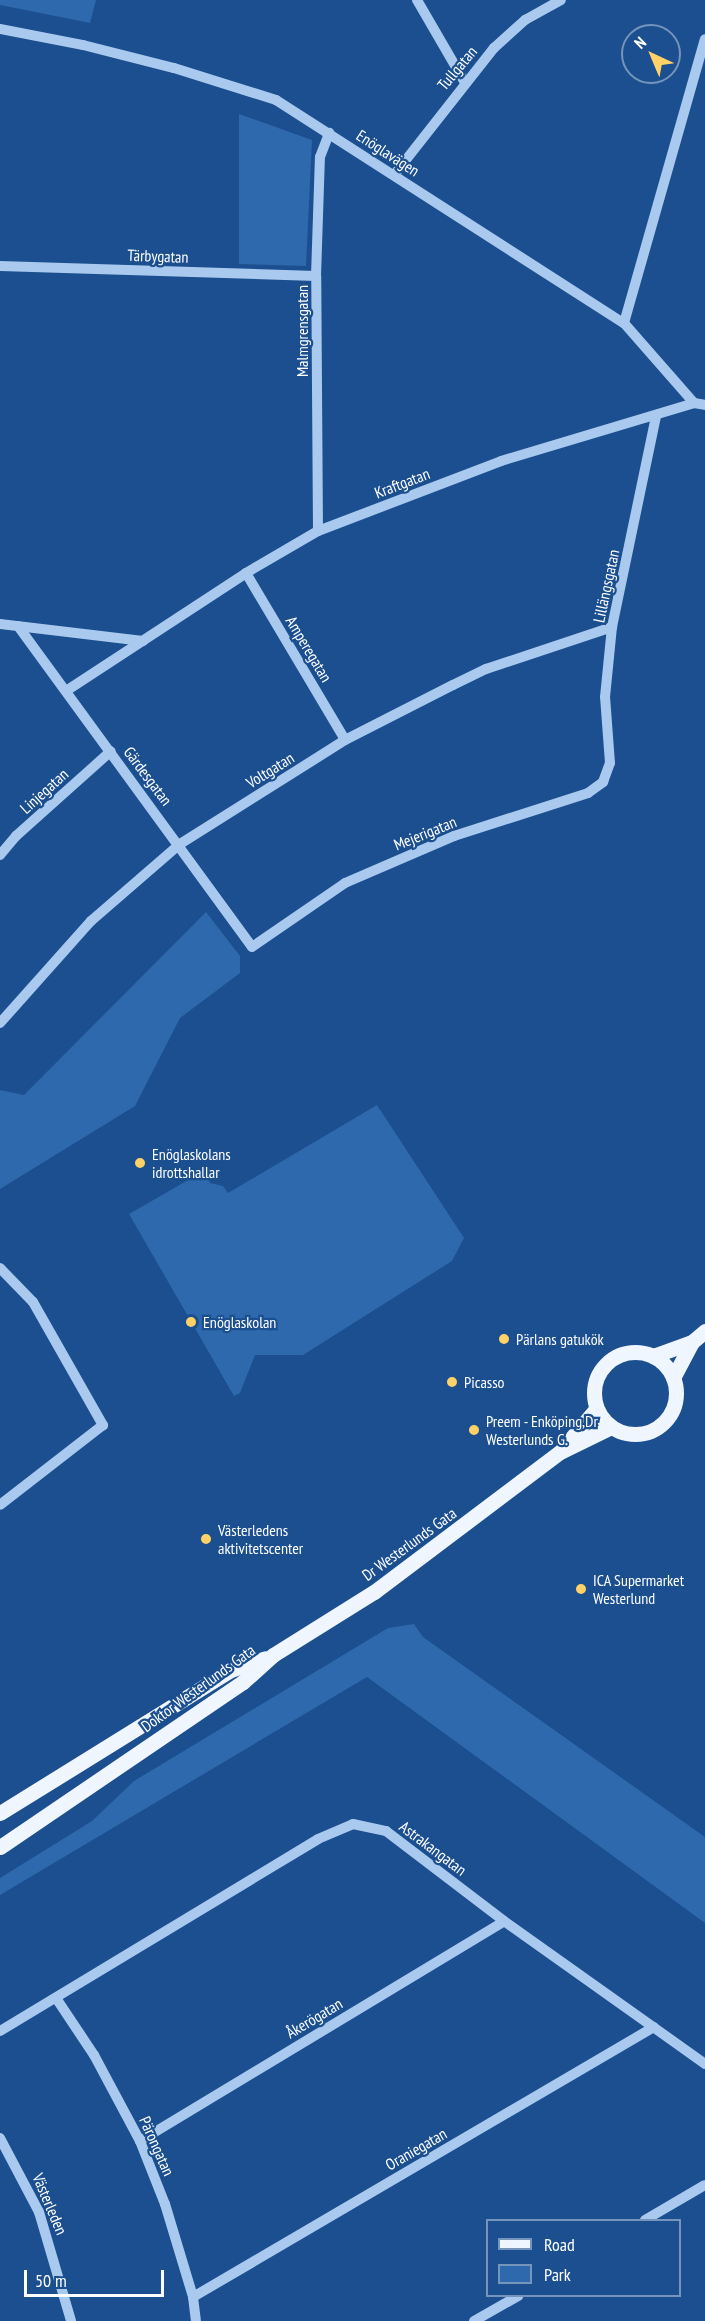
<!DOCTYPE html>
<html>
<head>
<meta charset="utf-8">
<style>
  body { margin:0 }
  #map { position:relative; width:705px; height:2321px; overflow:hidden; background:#1b4f8f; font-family:"PT Sans Narrow",sans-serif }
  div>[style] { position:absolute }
  .green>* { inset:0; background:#2e69ad }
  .minor>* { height:10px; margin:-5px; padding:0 5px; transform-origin:5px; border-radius:5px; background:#a9c9ee }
  .major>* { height:15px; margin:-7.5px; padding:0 7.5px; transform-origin:7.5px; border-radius:7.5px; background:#f0f6ff }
  .major>.ring { margin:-7.5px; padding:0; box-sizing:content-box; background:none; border:15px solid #f0f6ff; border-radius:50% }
  .dots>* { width:16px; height:16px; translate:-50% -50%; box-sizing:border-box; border:3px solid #1b4f8f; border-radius:50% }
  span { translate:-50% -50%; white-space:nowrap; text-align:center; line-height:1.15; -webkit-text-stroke:4.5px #1b4f8f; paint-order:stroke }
  .street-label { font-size:16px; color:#fff }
  .poi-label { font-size:16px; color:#fff }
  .left { translate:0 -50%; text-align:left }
  .legend { position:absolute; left:486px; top:2219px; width:195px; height:78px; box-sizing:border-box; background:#1b4f8f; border:2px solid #7695bc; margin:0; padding:8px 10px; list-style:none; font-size:18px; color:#fff }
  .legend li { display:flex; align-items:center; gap:12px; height:30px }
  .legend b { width:30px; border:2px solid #7695bc }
  .north { position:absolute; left:621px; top:24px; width:60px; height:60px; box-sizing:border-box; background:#1b4f8f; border:2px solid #7695bc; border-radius:50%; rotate:316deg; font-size:16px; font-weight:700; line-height:24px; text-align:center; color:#fff }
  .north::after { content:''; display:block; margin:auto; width:21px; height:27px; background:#ffd166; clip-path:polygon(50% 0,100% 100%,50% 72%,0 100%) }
  .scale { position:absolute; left:24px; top:2270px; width:140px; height:27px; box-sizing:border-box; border:3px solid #fff; border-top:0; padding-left:8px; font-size:18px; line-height:21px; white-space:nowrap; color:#fff; -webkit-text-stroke:4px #1b4f8f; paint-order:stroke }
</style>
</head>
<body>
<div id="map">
  <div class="green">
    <div style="clip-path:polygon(0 0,96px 0,90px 23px,0 5px)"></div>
    <div style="clip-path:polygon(239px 114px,312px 140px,306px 266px,239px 264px)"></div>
    <div style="clip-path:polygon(206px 912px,240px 956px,240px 973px,180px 1018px,135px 1106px,0 1189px,0 1090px,24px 1095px)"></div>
    <div style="clip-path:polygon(377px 1105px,464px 1238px,452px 1261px,303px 1355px,255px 1355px,240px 1393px,234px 1396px,129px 1214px,204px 1171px,210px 1183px,223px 1186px,228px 1193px)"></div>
    <div style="clip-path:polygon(414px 1624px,423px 1637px,705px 1837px,705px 1923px,367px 1677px,0 1895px,0 1878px,92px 1821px,134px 1781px,388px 1628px)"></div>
  </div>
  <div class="minor">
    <div style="left:417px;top:0;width:94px;rotate:59.9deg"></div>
    <div style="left:0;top:29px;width:85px;rotate:10.9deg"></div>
    <div style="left:83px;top:45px;width:94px;rotate:14.2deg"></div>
    <div style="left:174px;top:68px;width:107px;rotate:17.4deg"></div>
    <div style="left:276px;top:100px;width:413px;rotate:32.7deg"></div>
    <div style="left:624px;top:323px;width:106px;rotate:48.8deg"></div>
    <div style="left:694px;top:403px;width:11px;rotate:10deg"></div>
    <div style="left:394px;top:175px;width:162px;rotate:-51.8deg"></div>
    <div style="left:494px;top:48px;width:42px;rotate:-42.1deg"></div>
    <div style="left:525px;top:20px;width:41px;rotate:-29.1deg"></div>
    <div style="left:0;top:266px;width:316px;rotate:1.8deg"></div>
    <div style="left:624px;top:323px;width:295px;rotate:-74.1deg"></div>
    <div style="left:318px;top:531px;width:255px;rotate:-90.4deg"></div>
    <div style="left:316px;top:276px;width:119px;rotate:-88.1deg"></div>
    <div style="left:320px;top:157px;width:26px;rotate:-69deg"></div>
    <div style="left:246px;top:573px;width:194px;rotate:59.3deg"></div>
    <div style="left:0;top:624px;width:144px;rotate:6.8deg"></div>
    <div style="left:18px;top:626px;width:397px;rotate:53.9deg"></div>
    <div style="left:252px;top:947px;width:113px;rotate:-34.5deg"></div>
    <div style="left:345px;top:883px;width:119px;rotate:-23.3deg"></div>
    <div style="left:454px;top:836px;width:141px;rotate:-17.8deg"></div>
    <div style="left:588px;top:793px;width:19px;rotate:-36deg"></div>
    <div style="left:603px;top:782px;width:20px;rotate:-70deg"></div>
    <div style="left:610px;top:763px;width:66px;rotate:-94.3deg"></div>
    <div style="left:605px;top:697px;width:70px;rotate:-84.3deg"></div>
    <div style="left:612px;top:627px;width:215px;rotate:-78.2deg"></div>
    <div style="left:66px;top:691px;width:215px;rotate:-33.2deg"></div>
    <div style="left:246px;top:573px;width:83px;rotate:-30.3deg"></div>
    <div style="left:318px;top:531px;width:196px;rotate:-20.9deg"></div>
    <div style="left:501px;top:461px;width:202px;rotate:-16.7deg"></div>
    <div style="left:0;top:855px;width:25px;rotate:-50deg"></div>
    <div style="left:16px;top:836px;width:127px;rotate:-41.8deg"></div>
    <div style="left:0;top:1023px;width:137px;rotate:-48.3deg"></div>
    <div style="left:91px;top:921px;width:118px;rotate:-40.9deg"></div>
    <div style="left:180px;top:844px;width:195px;rotate:-32.2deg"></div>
    <div style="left:345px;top:740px;width:121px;rotate:-27deg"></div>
    <div style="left:453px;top:685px;width:37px;rotate:-26deg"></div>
    <div style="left:486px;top:669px;width:133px;rotate:-18.4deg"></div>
    <div style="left:0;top:1268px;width:47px;rotate:45.9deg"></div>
    <div style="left:33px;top:1302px;width:142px;rotate:60.4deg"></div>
    <div style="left:103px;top:1425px;width:130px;rotate:142.2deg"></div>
    <div style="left:56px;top:1998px;width:69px;rotate:56.3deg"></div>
    <div style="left:94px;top:2055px;width:98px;rotate:61.9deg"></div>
    <div style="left:140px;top:2141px;width:68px;rotate:68.4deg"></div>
    <div style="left:165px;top:2204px;width:97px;rotate:73.2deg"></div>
    <div style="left:193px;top:2297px;width:24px;rotate:83deg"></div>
    <div style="left:0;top:2031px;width:371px;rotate:-31.1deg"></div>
    <div style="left:318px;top:1839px;width:38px;rotate:-23deg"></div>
    <div style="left:353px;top:1824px;width:34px;rotate:12deg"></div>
    <div style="left:386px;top:1831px;width:148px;rotate:37.3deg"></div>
    <div style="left:504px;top:1921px;width:247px;rotate:35.4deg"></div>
    <div style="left:0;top:2138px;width:84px;rotate:62.2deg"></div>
    <div style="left:39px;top:2212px;width:114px;rotate:73.6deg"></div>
    <div style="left:140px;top:2141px;width:425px;rotate:-31.1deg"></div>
    <div style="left:645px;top:2220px;width:69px;rotate:-30.3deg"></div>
    <div style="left:193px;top:2297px;width:534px;rotate:-30.36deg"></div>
    <div style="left:474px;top:2321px;width:51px;rotate:-29.6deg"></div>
  </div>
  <div class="major">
    <div class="ring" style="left:594px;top:1352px;width:67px;height:67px"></div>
    <div style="left:653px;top:1356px;width:41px;rotate:-19.7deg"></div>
    <div style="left:673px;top:1378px;width:41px;rotate:-62.2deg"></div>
    <div style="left:692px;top:1342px;width:17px;rotate:-40deg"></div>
    <div style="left:563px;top:1448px;width:51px;rotate:-49.8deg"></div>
    <div style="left:0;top:1813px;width:272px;rotate:-31.8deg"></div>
    <div style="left:231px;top:1670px;width:36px;rotate:-19deg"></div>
    <div style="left:0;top:1847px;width:294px;rotate:-34.2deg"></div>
    <div style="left:243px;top:1682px;width:40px;rotate:-42deg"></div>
    <div style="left:273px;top:1655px;width:119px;rotate:-32deg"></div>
    <div style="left:374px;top:1592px;width:233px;rotate:-37deg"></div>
    <div style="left:560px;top:1452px;width:57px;rotate:-26.1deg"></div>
  </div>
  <div class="dots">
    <div style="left:140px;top:1163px;background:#ffd166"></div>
    <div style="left:191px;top:1322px;background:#ffd166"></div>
    <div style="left:504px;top:1339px;background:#ffd166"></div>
    <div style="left:452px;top:1382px;background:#ffd166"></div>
    <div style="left:474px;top:1430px;background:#ffd166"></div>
    <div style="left:206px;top:1539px;background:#ffd166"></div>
    <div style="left:581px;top:1589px;background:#ffd166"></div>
  </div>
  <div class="street-label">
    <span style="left:457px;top:68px;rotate:-50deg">Tullgatan</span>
    <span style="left:388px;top:153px;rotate:33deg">Enöglavägen</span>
    <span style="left:158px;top:256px;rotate:2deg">Tärbygatan</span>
    <span style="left:302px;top:331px;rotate:-90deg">Malmgrensgatan</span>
    <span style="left:402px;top:483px;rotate:-21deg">Kraftgatan</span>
    <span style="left:606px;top:586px;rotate:-78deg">Lillängsgatan</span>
    <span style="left:309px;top:649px;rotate:59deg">Amperegatan</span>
    <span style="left:270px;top:770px;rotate:-32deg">Voltgatan</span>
    <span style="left:148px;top:776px;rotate:53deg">Gärdesgatan</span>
    <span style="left:44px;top:791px;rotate:-42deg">Linjegatan</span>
    <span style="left:425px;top:833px;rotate:-22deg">Mejerigatan</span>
    <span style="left:409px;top:1544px;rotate:-36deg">Dr Westerlunds Gata</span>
    <span style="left:198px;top:1688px;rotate:-36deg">Doktor Westerlunds Gata</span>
    <span style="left:433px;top:1848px;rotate:37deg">Astrakangatan</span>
    <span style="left:314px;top:2018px;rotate:-31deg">Åkerögatan</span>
    <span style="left:157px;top:2146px;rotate:66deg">Pärongatan</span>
    <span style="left:416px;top:2149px;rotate:-30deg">Oraniegatan</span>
    <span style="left:50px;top:2204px;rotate:67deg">Västerleden</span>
  </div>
  <div class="poi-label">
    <span class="left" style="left:152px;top:1163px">Enöglaskolans<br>idrottshallar</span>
    <span class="left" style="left:203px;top:1322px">Enöglaskolan</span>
    <span class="left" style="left:516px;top:1339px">Pärlans gatukök</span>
    <span class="left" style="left:464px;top:1382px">Picasso</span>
    <span class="left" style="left:486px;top:1430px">Preem - Enköping,Dr<br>Westerlunds G.</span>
    <span class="left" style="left:218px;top:1539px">Västerledens<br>aktivitetscenter</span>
    <span class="left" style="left:593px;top:1589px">ICA Supermarket<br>Westerlund</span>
  </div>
  <ul class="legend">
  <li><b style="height:8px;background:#f0f6ff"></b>Road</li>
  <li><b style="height:16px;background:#2e69ad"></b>Park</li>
  </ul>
  <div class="north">N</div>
  <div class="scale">50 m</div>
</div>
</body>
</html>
